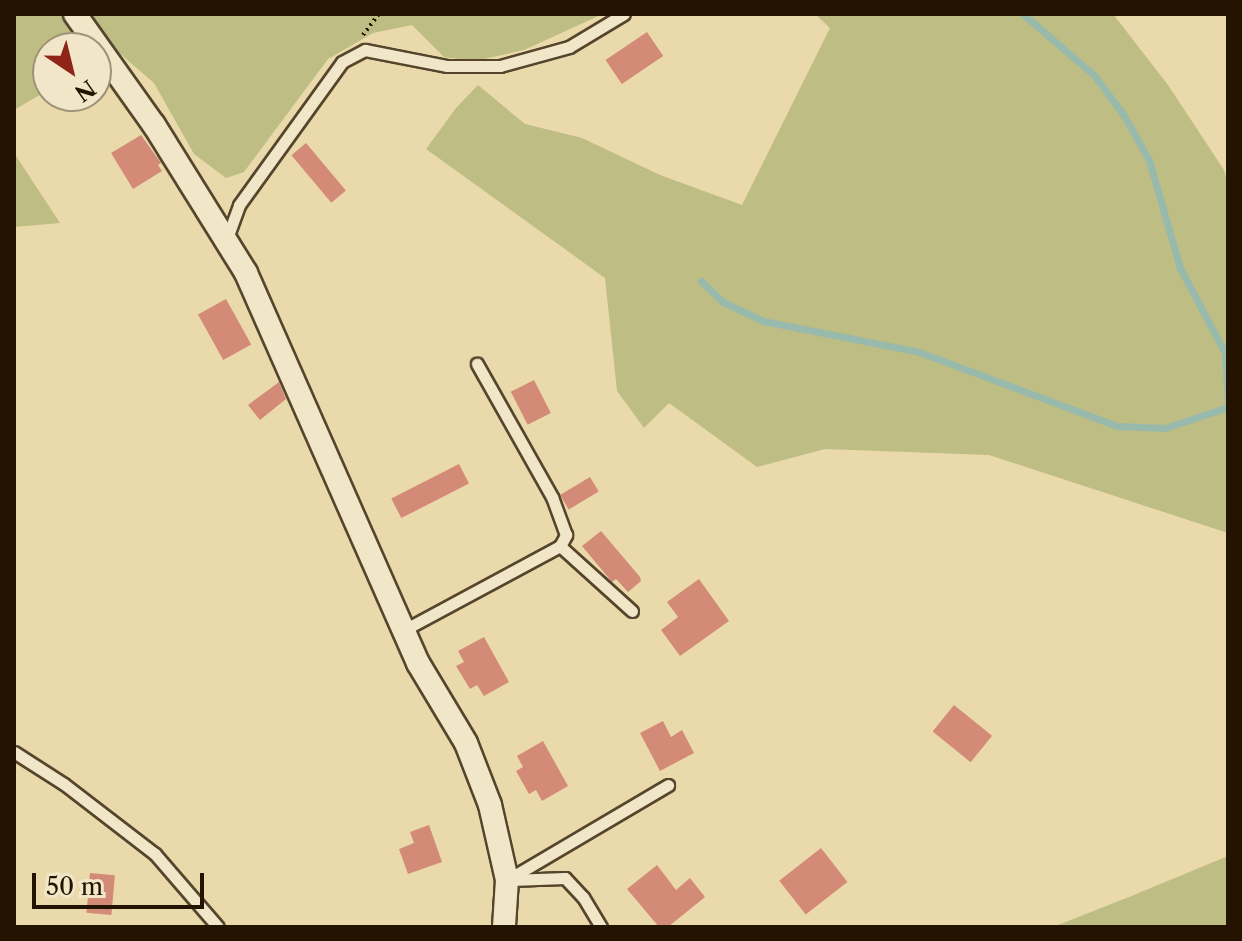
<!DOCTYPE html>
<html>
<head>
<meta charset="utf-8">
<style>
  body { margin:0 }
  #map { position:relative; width:1242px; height:941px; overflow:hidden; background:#ead9aa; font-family:"Libre Caslon Text",serif }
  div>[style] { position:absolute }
  .green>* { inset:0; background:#bebd84 }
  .stream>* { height:7px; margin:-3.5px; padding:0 3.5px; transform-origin:3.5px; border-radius:3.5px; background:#98baac }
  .building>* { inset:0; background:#d38b78; transform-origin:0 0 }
  .path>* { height:4px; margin-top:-2px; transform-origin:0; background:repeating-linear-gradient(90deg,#231402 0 2px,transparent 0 6px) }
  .roads { filter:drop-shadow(2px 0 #55452c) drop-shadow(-2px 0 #55452c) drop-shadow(0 2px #55452c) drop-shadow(0 -2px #55452c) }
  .lane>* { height:11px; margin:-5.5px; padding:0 5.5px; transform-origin:5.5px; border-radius:5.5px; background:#f1e6c8 }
  .street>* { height:22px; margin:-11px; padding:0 11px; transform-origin:11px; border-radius:11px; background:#f1e6c8 }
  span { translate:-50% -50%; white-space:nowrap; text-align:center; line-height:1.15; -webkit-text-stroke:8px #f1e6c8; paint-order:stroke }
  .frame { position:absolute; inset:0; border:16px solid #231402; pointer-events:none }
  .north { position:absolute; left:32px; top:32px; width:80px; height:80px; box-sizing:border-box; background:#f1e6c8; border:2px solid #9f9279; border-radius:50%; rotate:145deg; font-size:22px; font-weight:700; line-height:32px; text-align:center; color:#231402 }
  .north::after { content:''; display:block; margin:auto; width:28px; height:36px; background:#8f2418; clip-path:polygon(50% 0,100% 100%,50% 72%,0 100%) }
  .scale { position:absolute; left:32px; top:873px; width:172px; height:36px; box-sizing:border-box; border:4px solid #231402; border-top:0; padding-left:10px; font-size:24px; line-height:28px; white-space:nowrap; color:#231402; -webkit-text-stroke:6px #f1e6c8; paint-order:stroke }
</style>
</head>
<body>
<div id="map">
  <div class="green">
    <div style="clip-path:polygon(14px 14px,603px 14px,524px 50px,475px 61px,444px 57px,412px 25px,373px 33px,328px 59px,244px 172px,226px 178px,194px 154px,154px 83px,117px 51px,96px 63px,96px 48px,48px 48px,48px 90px,14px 110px)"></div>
    <div style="clip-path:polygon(815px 14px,1113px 14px,1168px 85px,1224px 170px,1228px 184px,1228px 533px,989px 455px,825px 449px,757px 467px,669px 403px,644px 428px,617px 391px,605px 278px,426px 149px,456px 108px,478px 85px,525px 124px,582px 138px,660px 175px,742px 205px,830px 28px)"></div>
    <div style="clip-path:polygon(14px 153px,60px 223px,14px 227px)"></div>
    <div style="clip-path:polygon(1228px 856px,1228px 927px,1053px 927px,1129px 897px)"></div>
  </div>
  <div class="stream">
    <div style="left:1023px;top:14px;width:94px;rotate:40.7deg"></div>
    <div style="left:1094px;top:75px;width:49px;rotate:53.4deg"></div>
    <div style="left:1123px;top:114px;width:53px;rotate:60.5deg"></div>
    <div style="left:1149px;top:160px;width:112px;rotate:74deg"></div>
    <div style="left:1180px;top:268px;width:96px;rotate:62.1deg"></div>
    <div style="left:1225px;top:353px;width:48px;rotate:86.4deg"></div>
    <div style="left:701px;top:281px;width:30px;rotate:44deg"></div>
    <div style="left:723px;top:302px;width:44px;rotate:25.4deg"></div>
    <div style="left:763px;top:321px;width:159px;rotate:11.2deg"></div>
    <div style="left:919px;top:352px;width:211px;rotate:20.5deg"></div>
    <div style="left:1117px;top:426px;width:48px;rotate:2.4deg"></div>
    <div style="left:1165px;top:428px;width:66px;rotate:-18.4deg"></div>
  </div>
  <div class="building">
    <div style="left:647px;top:32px;width:29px;height:50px;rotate:56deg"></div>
    <div style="clip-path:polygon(141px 135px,161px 163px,158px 165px,162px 171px,133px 189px,111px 153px)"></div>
    <div style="left:306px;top:143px;width:62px;height:19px;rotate:50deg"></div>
    <div style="left:226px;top:299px;width:52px;height:32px;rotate:61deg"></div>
    <div style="left:534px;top:380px;width:37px;height:26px;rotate:63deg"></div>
    <div style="clip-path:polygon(279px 382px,286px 399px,260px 420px,248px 405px)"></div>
    <div style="left:459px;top:464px;width:22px;height:76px;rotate:63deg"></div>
    <div style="left:590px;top:477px;width:17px;height:35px;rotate:59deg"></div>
    <div style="clip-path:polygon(601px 531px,640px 577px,641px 581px,628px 592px,616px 579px,612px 582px,582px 546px)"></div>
    <div style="clip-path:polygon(699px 579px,729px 621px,680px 656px,661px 630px,678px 617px,667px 602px)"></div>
    <div style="clip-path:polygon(484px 637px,509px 682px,484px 696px,477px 685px,470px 689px,456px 666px,464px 662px,458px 651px)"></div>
    <div style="left:954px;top:705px;width:49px;height:34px;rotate:39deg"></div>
    <div style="clip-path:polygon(663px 721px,671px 737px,682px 730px,694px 753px,660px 771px,640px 733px)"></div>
    <div style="clip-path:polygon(543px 741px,568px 786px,542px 801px,536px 790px,529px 794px,516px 771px,523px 767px,517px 756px)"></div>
    <div style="clip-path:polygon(429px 825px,442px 862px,408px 874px,399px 849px,414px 843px,410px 832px)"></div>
    <div style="left:821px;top:848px;width:43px;height:53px;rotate:52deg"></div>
    <div style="clip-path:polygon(657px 865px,676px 890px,690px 878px,705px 897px,668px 927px,659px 927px,627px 889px)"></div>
    <div style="left:90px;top:873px;width:25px;height:40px;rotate:5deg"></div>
  </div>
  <div class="path">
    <div style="left:363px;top:35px;width:26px;rotate:-53deg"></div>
  </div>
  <div class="roads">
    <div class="lane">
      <div style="left:226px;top:241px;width:38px;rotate:-70deg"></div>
      <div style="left:239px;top:205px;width:176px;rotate:-54.2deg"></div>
      <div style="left:342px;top:62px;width:26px;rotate:-28deg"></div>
      <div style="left:365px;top:50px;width:84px;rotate:11deg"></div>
      <div style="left:447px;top:66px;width:53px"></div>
      <div style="left:500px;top:66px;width:72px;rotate:-15.4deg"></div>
      <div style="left:569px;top:47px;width:64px;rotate:-31deg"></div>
      <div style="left:560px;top:546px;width:97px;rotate:42.1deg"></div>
      <div style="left:404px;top:630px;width:177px;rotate:-28.3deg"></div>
      <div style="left:560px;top:546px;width:13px;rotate:-61deg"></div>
      <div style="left:566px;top:535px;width:40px;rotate:-110.2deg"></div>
      <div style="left:552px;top:497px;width:153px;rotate:-119.4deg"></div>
      <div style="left:14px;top:752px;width:59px;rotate:32.6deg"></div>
      <div style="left:64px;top:784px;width:115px;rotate:37.6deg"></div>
      <div style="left:155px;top:854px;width:96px;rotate:49.2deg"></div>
      <div style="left:507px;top:880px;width:187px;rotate:-30.5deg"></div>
      <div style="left:511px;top:880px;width:54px;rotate:-2.1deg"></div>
      <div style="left:565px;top:878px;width:26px;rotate:47deg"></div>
      <div style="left:583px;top:897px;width:35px;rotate:59deg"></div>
    </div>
    <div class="street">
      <div style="left:75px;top:14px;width:136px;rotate:54.6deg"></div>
      <div style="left:154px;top:125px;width:174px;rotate:58.1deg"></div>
      <div style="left:246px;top:273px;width:426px;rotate:66.2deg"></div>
      <div style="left:418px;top:663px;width:93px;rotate:59deg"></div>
      <div style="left:466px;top:743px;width:66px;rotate:68.8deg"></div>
      <div style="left:490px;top:805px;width:77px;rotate:77.2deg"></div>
      <div style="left:507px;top:880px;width:47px;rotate:93.7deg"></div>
    </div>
  </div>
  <div class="frame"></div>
  <div class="north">N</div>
  <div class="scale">50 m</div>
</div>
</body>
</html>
